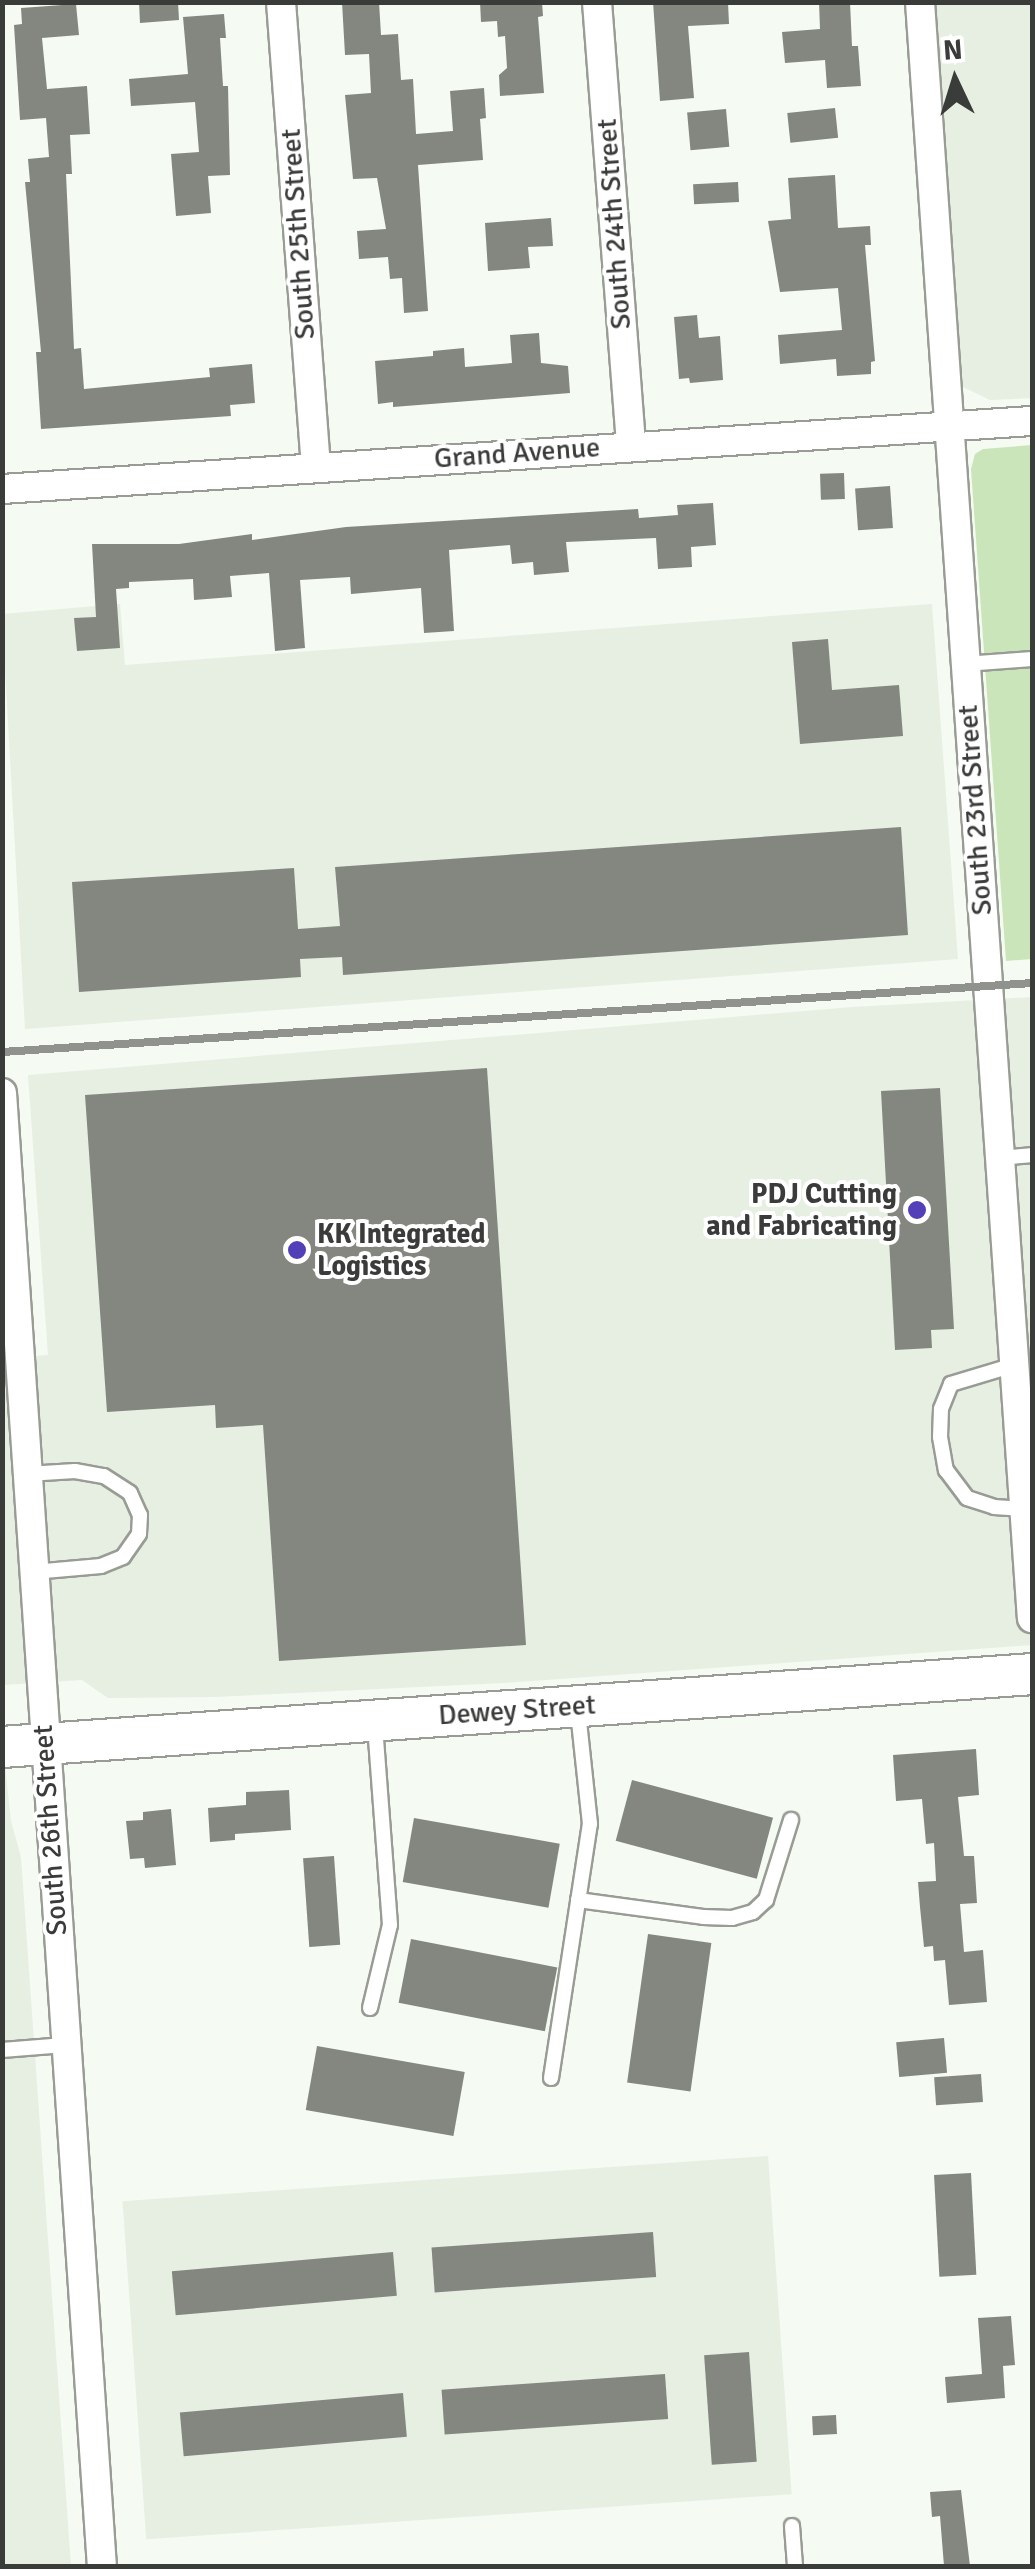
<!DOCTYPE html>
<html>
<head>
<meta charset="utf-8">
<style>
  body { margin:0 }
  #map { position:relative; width:1035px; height:2569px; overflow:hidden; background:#f5faf2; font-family:Signika,sans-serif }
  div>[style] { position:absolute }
  .built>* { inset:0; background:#e6efe1; transform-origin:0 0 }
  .green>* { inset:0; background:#cbe5ba }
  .building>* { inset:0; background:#838780; transform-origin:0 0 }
  .roads { filter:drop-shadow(2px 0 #989c95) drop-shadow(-2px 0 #989c95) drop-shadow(0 2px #989c95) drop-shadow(0 -2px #989c95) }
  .lane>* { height:14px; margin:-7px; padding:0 7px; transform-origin:7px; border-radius:7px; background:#fff }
  .street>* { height:28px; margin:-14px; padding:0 14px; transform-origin:14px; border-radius:14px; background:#fff }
  .secondary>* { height:40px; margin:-20px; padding:0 20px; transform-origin:20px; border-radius:20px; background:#fff }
  .rail>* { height:8px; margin:-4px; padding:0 4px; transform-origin:4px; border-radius:4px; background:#8f928d }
  .dots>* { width:28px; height:28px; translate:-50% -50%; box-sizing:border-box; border:5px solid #fff; border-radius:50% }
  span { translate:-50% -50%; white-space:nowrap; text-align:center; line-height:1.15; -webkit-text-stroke:8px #fff; paint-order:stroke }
  .street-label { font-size:28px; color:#3a3c39 }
  .poi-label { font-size:28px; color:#3a3c39; font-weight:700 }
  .right { translate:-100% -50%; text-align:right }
  .left { translate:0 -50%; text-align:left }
  .frame { position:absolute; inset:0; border:5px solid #3a3c39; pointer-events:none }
  .north { position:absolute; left:905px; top:30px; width:100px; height:100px; -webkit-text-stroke:8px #fff; paint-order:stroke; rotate:356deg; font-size:28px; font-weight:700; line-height:40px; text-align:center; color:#3a3c39 }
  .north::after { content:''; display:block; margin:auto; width:35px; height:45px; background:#3a3c39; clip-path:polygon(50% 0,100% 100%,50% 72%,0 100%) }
</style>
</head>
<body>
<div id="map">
  <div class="built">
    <div style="clip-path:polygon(935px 3px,1032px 3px,1032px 398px,990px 400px,963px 387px)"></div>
    <div style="clip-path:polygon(120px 604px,125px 665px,932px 604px,958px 959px,25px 1029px,2px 614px)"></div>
    <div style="clip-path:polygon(1032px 997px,1032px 1645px,503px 1683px,215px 1697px,108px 1698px,82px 1680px,3px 1685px,3px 1358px,48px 1355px,28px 1075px,853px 1007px)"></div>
    <div style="clip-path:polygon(2px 1738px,11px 1821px,21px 1857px,71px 2566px,3px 2566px)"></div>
    <div style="left:768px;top:2156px;width:339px;height:647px;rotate:86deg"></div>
  </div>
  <div class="green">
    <div style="clip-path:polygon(1032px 445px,1032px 959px,1006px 961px,971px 469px,975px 454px,983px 449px)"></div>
  </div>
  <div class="building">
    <div style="clip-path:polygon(139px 2px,178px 2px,179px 20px,140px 23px)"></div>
    <div style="clip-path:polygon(342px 2px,379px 2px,381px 35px,398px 34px,401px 80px,413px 79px,416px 134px,453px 131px,450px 91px,484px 88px,486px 118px,480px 119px,483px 160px,418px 165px,428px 311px,404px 313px,402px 278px,390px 279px,388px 257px,359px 259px,357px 231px,386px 229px,377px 178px,353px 179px,345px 95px,371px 93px,369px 54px,345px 55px)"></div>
    <div style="clip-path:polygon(480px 2px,542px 2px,543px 16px,538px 17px,544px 93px,500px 96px,499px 75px,507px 68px,505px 36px,498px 37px,497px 21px,481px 22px)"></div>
    <div style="clip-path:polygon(653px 2px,728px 2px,729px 24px,688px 26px,694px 98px,660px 101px)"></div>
    <div style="clip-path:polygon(819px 2px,850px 2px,852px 46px,858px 46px,861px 86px,827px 88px,825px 60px,785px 63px,782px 32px,820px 29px)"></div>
    <div style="clip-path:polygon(76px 4px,79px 35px,42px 38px,47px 89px,87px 86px,90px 134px,70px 135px,72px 174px,66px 174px,74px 349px,81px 348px,84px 389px,210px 377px,209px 368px,252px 364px,255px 403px,230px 405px,231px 416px,41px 429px,36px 352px,41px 352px,25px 182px,30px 182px,28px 159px,49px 157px,46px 118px,20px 120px,14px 25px,22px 24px,21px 8px)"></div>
    <div style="clip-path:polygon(224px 14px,226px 38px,220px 38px,223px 86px,228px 86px,230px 175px,208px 176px,211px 213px,176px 216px,171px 154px,199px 152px,195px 102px,131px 106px,129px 79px,188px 74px,183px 17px)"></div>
    <div style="left:835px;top:108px;width:30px;height:48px;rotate:84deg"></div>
    <div style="left:726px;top:109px;width:38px;height:39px;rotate:85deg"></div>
    <div style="clip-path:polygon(835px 175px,838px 228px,870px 226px,871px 245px,865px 245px,875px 361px,871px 362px,871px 374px,837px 376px,836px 359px,780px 364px,778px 335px,842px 330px,838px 288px,780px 292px,768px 221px,791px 219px,788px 178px)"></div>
    <div style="left:738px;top:182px;width:20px;height:45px;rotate:87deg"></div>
    <div style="clip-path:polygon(551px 218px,553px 246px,528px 247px,530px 268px,488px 271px,485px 223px)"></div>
    <div style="clip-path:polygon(697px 315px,699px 338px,720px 336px,723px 380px,690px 383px,689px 378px,679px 379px,674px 317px)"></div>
    <div style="clip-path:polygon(539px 333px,541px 363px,568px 366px,570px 393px,393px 407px,393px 402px,378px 404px,375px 361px,433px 356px,433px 351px,464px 348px,465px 367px,512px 363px,510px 335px)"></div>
    <div style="left:844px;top:473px;width:26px;height:24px;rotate:88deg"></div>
    <div style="left:890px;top:486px;width:42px;height:35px;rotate:86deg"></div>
    <div style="clip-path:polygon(713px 503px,716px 545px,691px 547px,692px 567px,658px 569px,656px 538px,566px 542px,569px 572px,534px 575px,533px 562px,512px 564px,510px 545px,449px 550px,454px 631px,424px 633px,421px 588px,351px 594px,350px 577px,300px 580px,305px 648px,275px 651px,269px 573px,230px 576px,232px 597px,194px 600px,193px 579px,129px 582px,129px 588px,116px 589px,120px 648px,77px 651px,74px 618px,96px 617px,92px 544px,179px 544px,252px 534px,252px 540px,346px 527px,638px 509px,639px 518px,678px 515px,677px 505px)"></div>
    <div style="clip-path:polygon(828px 639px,832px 690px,899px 685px,903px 736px,800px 744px,792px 642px)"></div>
    <div style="clip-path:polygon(901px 827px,908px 935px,343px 975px,342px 957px,300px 959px,301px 977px,79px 992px,72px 882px,294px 868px,298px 929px,340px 926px,335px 867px)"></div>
    <div style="clip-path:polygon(487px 1068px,526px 1645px,279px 1661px,263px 1425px,216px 1428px,215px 1405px,107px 1412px,85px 1095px)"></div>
    <div style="clip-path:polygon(940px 1088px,954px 1329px,931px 1330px,932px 1348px,895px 1350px,881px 1091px)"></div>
    <div style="clip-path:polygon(976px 1749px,979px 1795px,958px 1797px,964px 1856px,974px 1856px,977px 1903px,960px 1904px,964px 1952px,983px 1950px,987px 2002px,949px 2005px,945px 1960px,934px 1961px,933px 1946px,924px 1947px,920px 1907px,918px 1882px,936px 1881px,934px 1843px,926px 1844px,922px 1799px,896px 1801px,893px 1755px)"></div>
    <div style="left:632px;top:1780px;width:146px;height:63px;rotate:15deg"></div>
    <div style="clip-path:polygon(289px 1790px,291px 1830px,235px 1834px,235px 1840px,210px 1842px,208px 1808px,246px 1805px,246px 1792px)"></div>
    <div style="clip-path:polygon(171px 1809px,176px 1865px,145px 1868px,144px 1858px,130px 1859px,126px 1821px,143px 1820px,143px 1812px)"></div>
    <div style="left:414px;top:1818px;width:148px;height:65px;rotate:10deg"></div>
    <div style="left:334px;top:1856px;width:89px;height:31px;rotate:86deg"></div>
    <div style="left:648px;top:1934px;width:64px;height:150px;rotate:8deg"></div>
    <div style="left:411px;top:1939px;width:149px;height:65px;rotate:11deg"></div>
    <div style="left:944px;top:2038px;width:35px;height:48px;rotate:85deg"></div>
    <div style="left:317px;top:2046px;width:150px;height:65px;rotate:10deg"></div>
    <div style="left:981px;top:2074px;width:28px;height:47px;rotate:86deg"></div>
    <div style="left:971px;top:2173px;width:102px;height:37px;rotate:87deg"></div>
    <div style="left:653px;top:2232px;width:45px;height:222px;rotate:86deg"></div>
    <div style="left:393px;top:2252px;width:44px;height:222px;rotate:85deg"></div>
    <div style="clip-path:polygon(1011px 2316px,1015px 2365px,1003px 2366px,1005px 2398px,947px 2403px,945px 2377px,982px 2374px,978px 2318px)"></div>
    <div style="left:749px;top:2352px;width:110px;height:45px;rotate:86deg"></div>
    <div style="left:665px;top:2374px;width:45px;height:224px;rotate:86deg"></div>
    <div style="left:403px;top:2393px;width:44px;height:224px;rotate:85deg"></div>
    <div style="left:836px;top:2415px;width:19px;height:24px;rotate:87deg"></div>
    <div style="clip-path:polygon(961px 2490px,970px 2566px,944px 2566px,940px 2516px,932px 2517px,930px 2492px)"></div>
  </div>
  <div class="roads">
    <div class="lane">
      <div style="left:965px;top:664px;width:67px;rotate:-4.3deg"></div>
      <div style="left:999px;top:1158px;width:33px;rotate:-5deg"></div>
      <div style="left:1014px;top:1365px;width:66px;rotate:163.2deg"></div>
      <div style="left:951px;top:1384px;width:27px;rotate:112deg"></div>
      <div style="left:941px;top:1409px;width:28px;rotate:92deg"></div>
      <div style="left:940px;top:1437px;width:34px;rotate:80deg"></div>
      <div style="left:946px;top:1470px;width:35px;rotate:53deg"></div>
      <div style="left:967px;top:1498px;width:28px;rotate:18deg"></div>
      <div style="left:994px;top:1507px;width:30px;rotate:4deg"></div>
      <div style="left:27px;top:1474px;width:48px;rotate:-3.6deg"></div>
      <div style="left:75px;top:1471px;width:29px;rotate:10deg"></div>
      <div style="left:104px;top:1476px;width:31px;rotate:33deg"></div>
      <div style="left:130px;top:1493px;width:24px;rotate:66deg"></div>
      <div style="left:140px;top:1515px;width:19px;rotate:93deg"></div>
      <div style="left:139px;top:1534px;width:28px;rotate:125deg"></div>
      <div style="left:123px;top:1557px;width:24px;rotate:158deg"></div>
      <div style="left:101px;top:1566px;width:68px;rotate:175deg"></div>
      <div style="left:578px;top:1900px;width:126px;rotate:7.7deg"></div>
      <div style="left:703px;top:1917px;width:29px;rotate:2deg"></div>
      <div style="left:732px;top:1918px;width:22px;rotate:-16deg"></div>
      <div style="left:753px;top:1912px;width:18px;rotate:-43deg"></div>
      <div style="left:766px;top:1900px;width:84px;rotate:-72.6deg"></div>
      <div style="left:370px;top:2008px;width:85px;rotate:-76.5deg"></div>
      <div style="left:390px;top:1925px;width:200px;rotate:-94.3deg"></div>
      <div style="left:2px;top:2050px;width:63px;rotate:-4.5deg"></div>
      <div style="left:551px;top:2078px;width:257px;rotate:-81.3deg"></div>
      <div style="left:590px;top:1824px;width:113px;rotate:-96.1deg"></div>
      <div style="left:792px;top:2526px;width:40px;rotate:85.7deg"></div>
    </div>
    <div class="street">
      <div style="left:281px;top:2px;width:465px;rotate:85.7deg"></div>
      <div style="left:597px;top:2px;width:444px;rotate:85.6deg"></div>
      <div style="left:920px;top:2px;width:1620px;rotate:86.04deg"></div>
      <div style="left:2px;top:489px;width:1032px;rotate:-3.78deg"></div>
      <div style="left:2px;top:1093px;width:1476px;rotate:86.12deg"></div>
    </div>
    <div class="secondary">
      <div style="left:2px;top:1747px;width:1033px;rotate:-4.05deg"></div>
    </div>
  </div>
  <div class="rail">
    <div style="left:2px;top:1052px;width:1032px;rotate:-3.83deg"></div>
  </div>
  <div class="dots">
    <div style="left:917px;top:1210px;background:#5140b8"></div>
    <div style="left:297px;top:1250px;background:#5140b8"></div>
  </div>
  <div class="street-label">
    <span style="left:614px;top:224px;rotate:-94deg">South 24th Street</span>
    <span style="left:298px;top:234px;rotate:-94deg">South 25th Street</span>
    <span style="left:517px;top:453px;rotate:-4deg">Grand Avenue</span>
    <span style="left:975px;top:810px;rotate:-94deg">South 23rd Street</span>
    <span style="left:517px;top:1710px;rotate:-4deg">Dewey Street</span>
    <span style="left:50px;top:1830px;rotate:-94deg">South 26th Street</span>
  </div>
  <div class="poi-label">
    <span class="right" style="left:897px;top:1210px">PDJ Cutting<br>and Fabricating</span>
    <span class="left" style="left:317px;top:1250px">KK Integrated<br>Logistics</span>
  </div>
  <div class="frame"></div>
  <div class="north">N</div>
</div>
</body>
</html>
